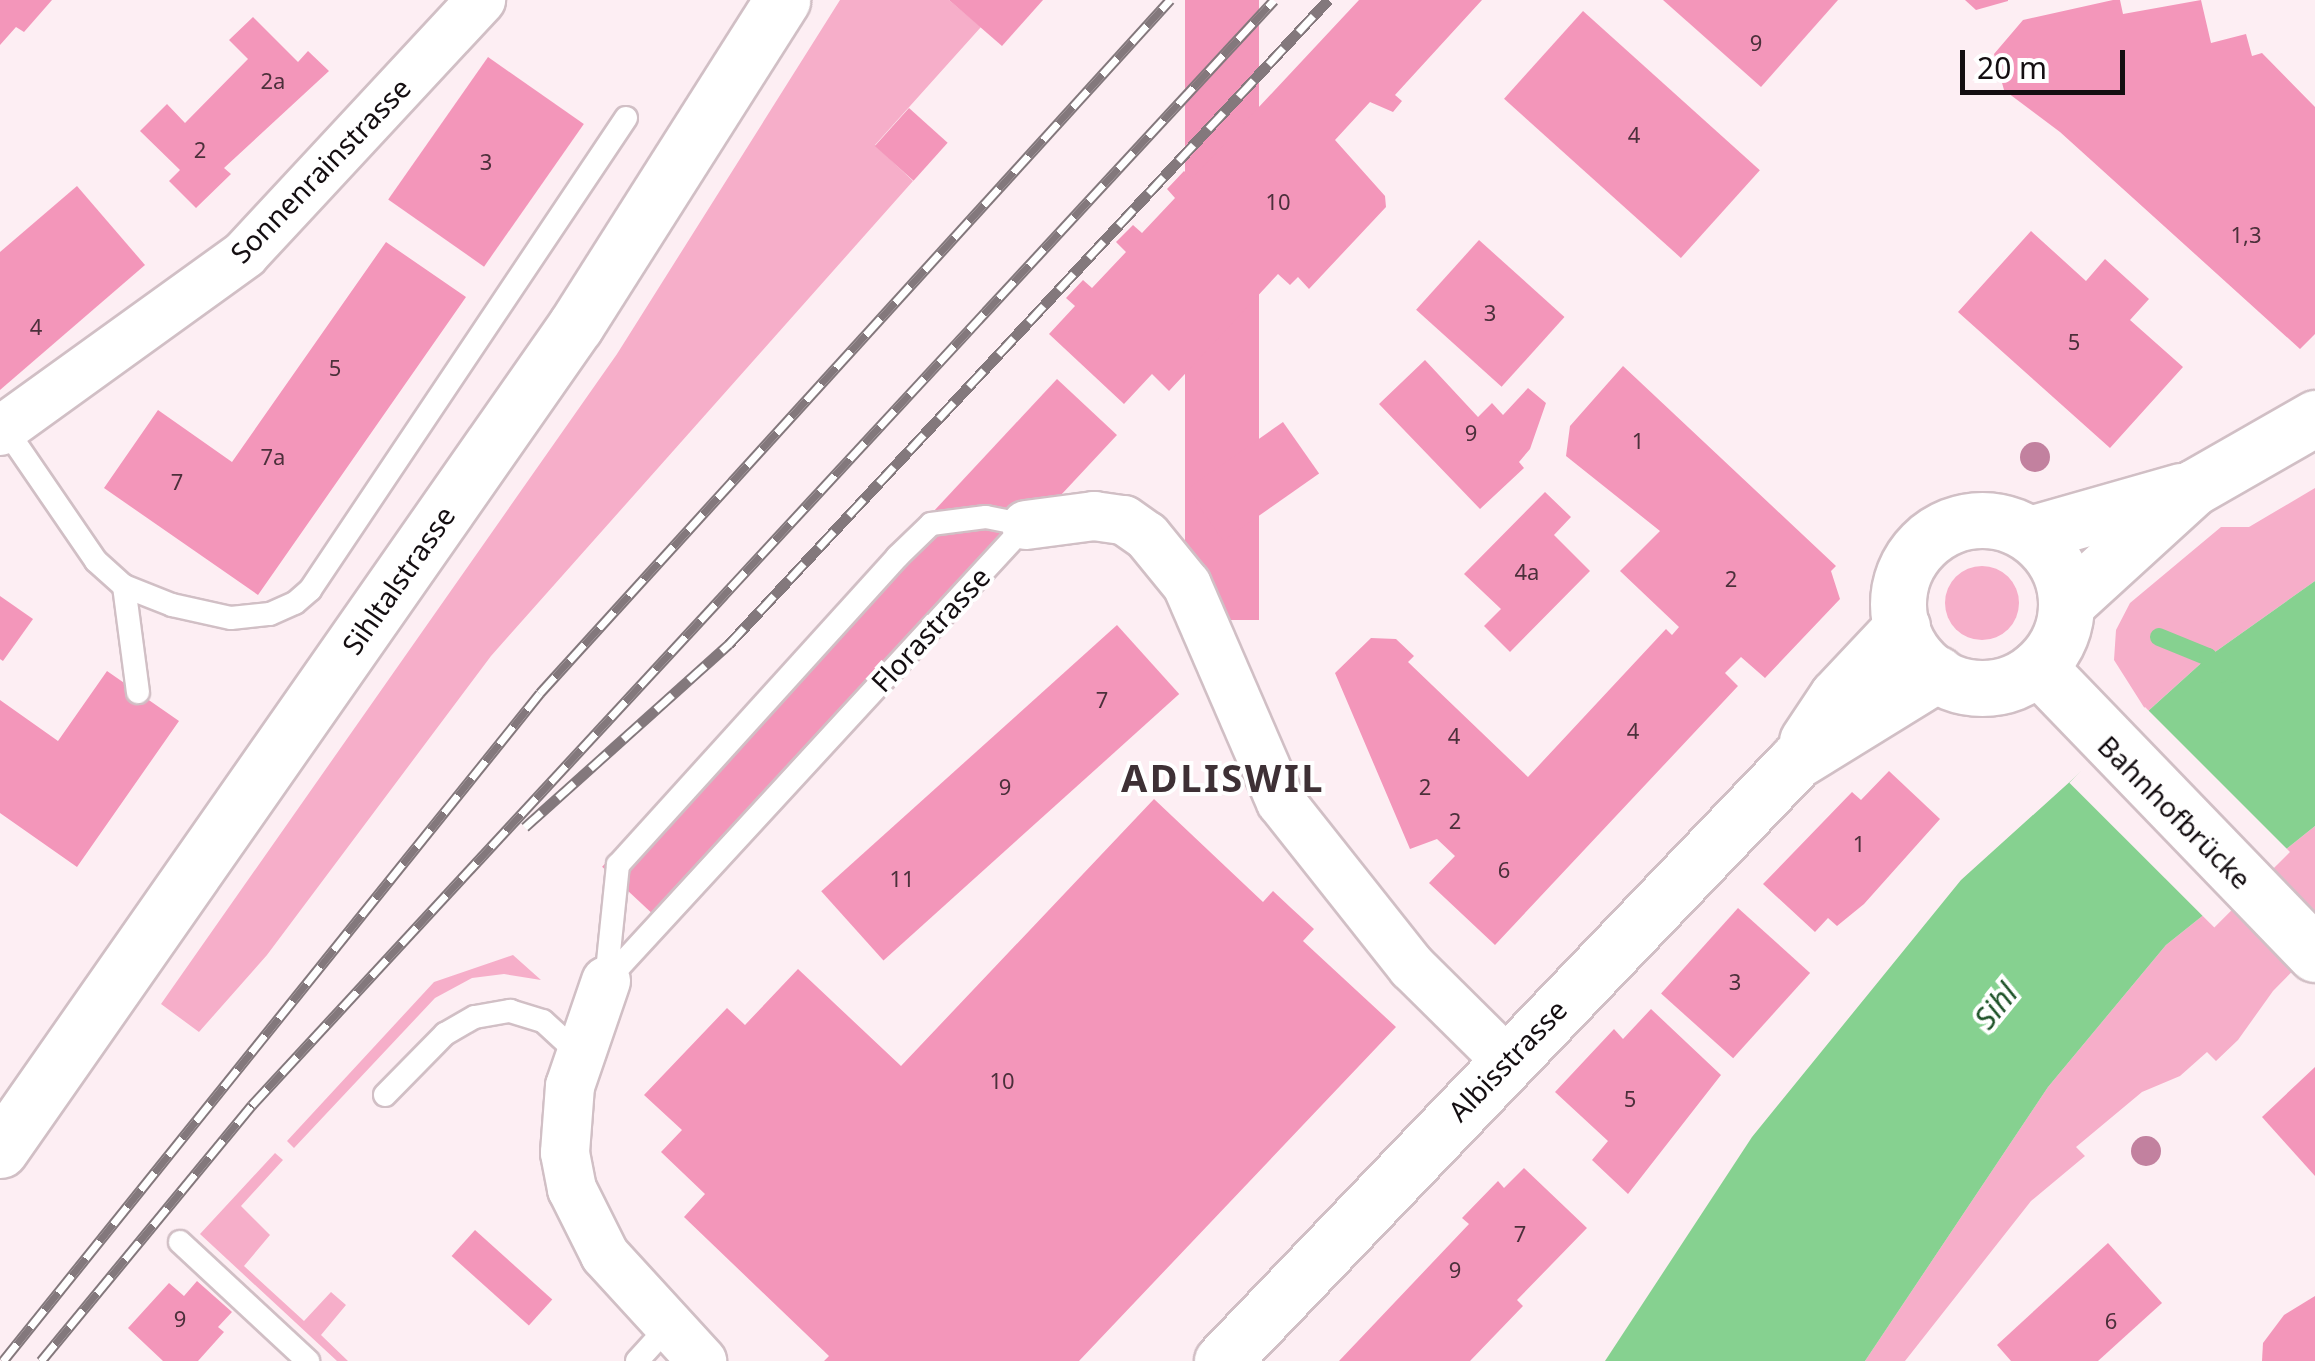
<!DOCTYPE html>
<html>
<head>
<meta charset="utf-8">
<style>
  body { margin:0 }
  #map { position:relative; width:2315px; height:1361px; overflow:hidden; background:#fdeef3; font-family:"Noto Sans",sans-serif }
  div>[style] { position:absolute }
  .green>* { inset:0; background:#f6aec9 }
  .round { border-radius:50% }
  .water>* { inset:0; background:#86d190 }
  .pier>* { inset:0; background:#fdeef3; transform-origin:0 0 }
  .stream>* { height:18px; margin:-9px; padding:0 9px; transform-origin:9px; border-radius:9px; background:#86d190 }
  .building>* { inset:0; background:#f396ba; transform-origin:0 0 }
  .roads { filter:drop-shadow(2px 0 #d1bfc5) drop-shadow(-2px 0 #d1bfc5) drop-shadow(0 2px #d1bfc5) drop-shadow(0 -2px #d1bfc5) }
  .service>* { height:22px; margin:-11px; padding:0 11px; transform-origin:11px; border-radius:11px; background:#fff }
  .minor>* { height:48px; margin:-24px; padding:0 24px; transform-origin:24px; border-radius:24px; background:#fff }
  .tertiary>* { height:55px; margin:-27.5px; padding:0 27.5px; transform-origin:27.5px; border-radius:27.5px; background:#fff }
  .secondary>* { height:55px; margin:-27.5px; padding:0 27.5px; transform-origin:27.5px; border-radius:27.5px; background:#fff }
  .secondary>.ring { margin:-27.5px; padding:0; box-sizing:content-box; background:none; border:55px solid #fff; border-radius:50% }
  .primary>* { height:55px; margin:-27.5px; padding:0 27.5px; transform-origin:27.5px; border-radius:27.5px; background:#fff }
  .rail>* { height:11px; margin-top:-5.5px; transform-origin:0; background:repeating-linear-gradient(90deg,#fff 0 22px,#83787c 0 44px); box-sizing:border-box; border-block:2px solid #83787c }
  .trees>* { width:30px; height:30px; margin:-15px; border-radius:50%; background:#c2819f }
  span { translate:-50% -50%; white-space:nowrap; text-align:center; line-height:1.15; -webkit-text-stroke:8px #fff; paint-order:stroke }
  .number-label { font-size:22px; color:#4c303b }
  .number-label span { -webkit-text-stroke-width:0 }
  .street-label { font-size:28px; color:#140e11 }
  .water-label { font-size:30px; color:#1e5228; font-style:italic }
  .district-label { font-size:38px; color:#3e3035; font-weight:700; letter-spacing:2.5px }
  .scale { position:absolute; left:1960px; top:50px; width:165px; height:45px; box-sizing:border-box; border:5px solid #140e11; border-top:0; padding-left:12px; font-size:30px; line-height:35px; white-space:nowrap; color:#140e11; -webkit-text-stroke:8px #fff; paint-order:stroke }
</style>
</head>
<body>
<div id="map">
  <div class="green">
    <div style="clip-path:polygon(840px 0,949px 0,981px 27px,875px 145px,913px 181px,491px 656px,267px 955px,199px 1032px,161px 1004px,617px 354px)"></div>
    <div style="clip-path:polygon(2315px 488px,2315px 581px,2208px 657px,2147px 712px,2114px 660px,2116px 630px,2130px 603px,2221px 527px,2249px 527px)"></div>
    <div class="round" style="left:1945px;top:566px;width:74px;height:74px"></div>
    <div style="clip-path:polygon(2315px 826px,2315px 948px,2273px 991px,2238px 1040px,2216px 1061px,2207px 1052px,2180px 1076px,2142px 1092px,2076px 1147px,2085px 1156px,2031px 1201px,1905px 1361px,1865px 1361px,2048px 1087px,2166px 945px)"></div>
    <div style="clip-path:polygon(513px 955px,541px 980px,504px 974px,472px 978px,435px 998px,294px 1148px,287px 1141px,434px 982px)"></div>
    <div style="clip-path:polygon(275px 1153px,283px 1160px,241px 1206px,270px 1235px,244px 1266px,304px 1321px,331px 1292px,346px 1305px,321px 1335px,348px 1361px,337px 1361px,200px 1234px)"></div>
  </div>
  <div class="water">
    <div style="clip-path:polygon(2315px 581px,2315px 826px,2166px 945px,2048px 1087px,1865px 1361px,1605px 1361px,1752px 1137px,1961px 880px,2208px 657px)"></div>
  </div>
  <div class="pier">
    <div style="left:2145px;top:707px;width:205px;height:107px;rotate:45deg"></div>
  </div>
  <div class="stream">
    <div style="left:2159px;top:637px;width:53px;rotate:22.2deg"></div>
    <div style="left:2208px;top:657px;width:21px;rotate:53deg"></div>
  </div>
  <div class="building">
    <div style="clip-path:polygon(0 0,52px 0,24px 32px,16px 27px,0 45px)"></div>
    <div style="clip-path:polygon(949px 0,1043px 0,1002px 46px)"></div>
    <div style="left:1185px;top:0;width:74px;height:620px"></div>
    <div style="clip-path:polygon(1359px 0,1482px 0,1395px 95px,1402px 101px,1393px 112px,1370px 102px,1335px 140px,1385px 196px,1386px 207px,1309px 289px,1298px 277px,1290px 285px,1278px 274px,1169px 391px,1152px 374px,1124px 404px,1049px 334px,1075px 306px,1066px 298px,1083px 280px,1092px 288px,1126px 252px,1116px 242px,1133px 225px,1142px 233px,1175px 198px,1167px 189px,1184px 171px,1192px 178px,1227px 142px,1217px 134px,1234px 116px,1243px 124px)"></div>
    <div style="clip-path:polygon(1663px 0,1838px 0,1761px 87px)"></div>
    <div style="clip-path:polygon(1965px 0,2008px 0,2008px 1px,1976px 10px)"></div>
    <div style="clip-path:polygon(2113px 0,2120px 0,2123px 14px,2201px 0,2211px 43px,2246px 34px,2252px 56px,2262px 53px,2315px 107px,2315px 334px,2300px 349px,2060px 132px,2004px 90px,1994px 54px,2023px 20px)"></div>
    <div style="left:1583px;top:11px;width:238px;height:118px;rotate:42deg"></div>
    <div style="clip-path:polygon(253px 17px,298px 62px,308px 51px,329px 71px,224px 168px,231px 174px,196px 208px,169px 181px,180px 170px,140px 131px,167px 104px,185px 123px,248px 59px,229px 40px)"></div>
    <div style="left:488px;top:57px;width:117px;height:174px;rotate:35deg"></div>
    <div style="left:909px;top:108px;width:52px;height:51px;rotate:42deg"></div>
    <div style="clip-path:polygon(77px 186px,145px 265px,0 390px,0 252px)"></div>
    <div style="clip-path:polygon(2031px 231px,2086px 281px,2105px 259px,2149px 299px,2130px 320px,2183px 367px,2110px 448px,1958px 312px)"></div>
    <div style="left:1479px;top:240px;width:115px;height:94px;rotate:42deg"></div>
    <div style="clip-path:polygon(386px 242px,466px 297px,258px 595px,104px 488px,158px 410px,232px 462px)"></div>
    <div style="clip-path:polygon(1425px 360px,1478px 417px,1492px 403px,1503px 415px,1528px 388px,1546px 403px,1530px 449px,1519px 462px,1524px 468px,1480px 509px,1379px 404px)"></div>
    <div style="clip-path:polygon(1623px 366px,1836px 566px,1831px 571px,1840px 599px,1765px 678px,1741px 657px,1725px 673px,1738px 686px,1495px 945px,1429px 883px,1455px 856px,1437px 839px,1410px 849px,1335px 673px,1371px 638px,1396px 639px,1414px 656px,1408px 662px,1528px 777px,1666px 629px,1672px 635px,1679px 627px,1620px 571px,1660px 531px,1566px 456px,1570px 426px)"></div>
    <div style="left:1057px;top:379px;width:82px;height:667px;rotate:43deg"></div>
    <div style="left:1283px;top:422px;width:63px;height:117px;rotate:55deg"></div>
    <div style="clip-path:polygon(1545px 492px,1571px 517px,1554px 535px,1590px 571px,1510px 652px,1484px 626px,1501px 609px,1464px 574px)"></div>
    <div style="clip-path:polygon(0 596px,33px 619px,3px 661px,0 659px)"></div>
    <div style="left:1117px;top:625px;width:93px;height:398px;rotate:48deg"></div>
    <div style="clip-path:polygon(107px 671px,179px 721px,77px 867px,0 813px,0 700px,58px 741px)"></div>
    <div style="clip-path:polygon(1889px 771px,1940px 819px,1864px 904px,1837px 926px,1828px 918px,1815px 932px,1763px 884px,1852px 792px,1861px 800px)"></div>
    <div style="clip-path:polygon(1154px 799px,1263px 902px,1273px 891px,1290px 907px,1314px 929px,1303px 941px,1396px 1027px,1079px 1361px,824px 1361px,829px 1356px,684px 1217px,705px 1194px,661px 1152px,682px 1130px,644px 1095px,727px 1008px,745px 1025px,798px 969px,901px 1066px)"></div>
    <div style="left:1738px;top:908px;width:97px;height:115px;rotate:42deg"></div>
    <div style="clip-path:polygon(1651px 1009px,1721px 1075px,1628px 1194px,1592px 1160px,1608px 1141px,1555px 1092px,1614px 1029px,1623px 1039px)"></div>
    <div style="clip-path:polygon(2315px 1067px,2315px 1176px,2262px 1117px)"></div>
    <div style="clip-path:polygon(1524px 1168px,1587px 1228px,1517px 1300px,1523px 1306px,1470px 1361px,1339px 1361px,1469px 1224px,1462px 1218px,1498px 1181px,1504px 1188px)"></div>
    <div style="left:475px;top:1230px;width:104px;height:35px;rotate:42deg"></div>
    <div style="clip-path:polygon(2108px 1243px,2162px 1303px,2098px 1361px,2011px 1361px,1997px 1345px)"></div>
    <div style="clip-path:polygon(197px 1281px,232px 1312px,218px 1327px,224px 1332px,198px 1361px,163px 1361px,128px 1328px,169px 1283px,184px 1296px)"></div>
    <div style="clip-path:polygon(2315px 1296px,2315px 1361px,2262px 1361px,2263px 1343px,2284px 1315px)"></div>
  </div>
  <div class="roads">
    <div class="service">
      <div style="left:5px;top:428px;width:161px;rotate:55.6deg"></div>
      <div style="left:96px;top:561px;width:38px;rotate:42deg"></div>
      <div style="left:124px;top:586px;width:52px;rotate:21.6deg"></div>
      <div style="left:172px;top:605px;width:60px;rotate:12.4deg"></div>
      <div style="left:231px;top:618px;width:39px;rotate:-6deg"></div>
      <div style="left:270px;top:614px;width:27px;rotate:-24deg"></div>
      <div style="left:295px;top:603px;width:20px;rotate:-41deg"></div>
      <div style="left:310px;top:590px;width:568px;rotate:-56.2deg"></div>
      <div style="left:124px;top:586px;width:107px;rotate:82.5deg"></div>
      <div style="left:606px;top:981px;width:117px;rotate:-84.1deg"></div>
      <div style="left:618px;top:865px;width:416px;rotate:-47.8deg"></div>
      <div style="left:897px;top:557px;width:47px;rotate:-44.1deg"></div>
      <div style="left:931px;top:524px;width:55px;rotate:-7.3deg"></div>
      <div style="left:986px;top:517px;width:41px;rotate:11.3deg"></div>
      <div style="left:606px;top:981px;width:620px;rotate:-47.35deg"></div>
      <div style="left:385px;top:1095px;width:86px;rotate:-45.5deg"></div>
      <div style="left:445px;top:1034px;width:34px;rotate:-30deg"></div>
      <div style="left:475px;top:1017px;width:36px;rotate:-10deg"></div>
      <div style="left:510px;top:1011px;width:34px;rotate:17deg"></div>
      <div style="left:543px;top:1021px;width:50px;rotate:42.6deg"></div>
      <div style="left:180px;top:1242px;width:175px;rotate:42.9deg"></div>
      <div style="left:637px;top:1361px;width:45px;rotate:-47.7deg"></div>
    </div>
    <div class="minor">
      <div style="left:0;top:431px;width:302px;rotate:-35.8deg"></div>
      <div style="left:245px;top:254px;width:347px;rotate:-47.1deg"></div>
      <div style="left:1026px;top:525px;width:69px;rotate:-7.5deg"></div>
      <div style="left:1094px;top:516px;width:30px;rotate:8deg"></div>
      <div style="left:1124px;top:520px;width:28px;rotate:35deg"></div>
      <div style="left:1147px;top:536px;width:63px;rotate:50.8deg"></div>
      <div style="left:1187px;top:585px;width:236px;rotate:66.6deg"></div>
      <div style="left:1281px;top:802px;width:211px;rotate:51.6deg"></div>
      <div style="left:1412px;top:967px;width:132px;rotate:44.7deg"></div>
      <div style="left:606px;top:981px;width:111px;rotate:108.9deg"></div>
      <div style="left:570px;top:1086px;width:67px;rotate:94.3deg"></div>
      <div style="left:565px;top:1153px;width:37px;rotate:79deg"></div>
      <div style="left:572px;top:1189px;width:74px;rotate:63.4deg"></div>
      <div style="left:605px;top:1255px;width:144px;rotate:47.5deg"></div>
    </div>
    <div class="tertiary">
      <div style="left:2030px;top:534px;width:157px;rotate:-15.9deg"></div>
      <div style="left:2067px;top:603px;width:171px;rotate:-42.4deg"></div>
      <div style="left:2193px;top:488px;width:141px;rotate:-29.8deg"></div>
    </div>
    <div class="secondary">
      <div class="ring" style="left:1898px;top:520px;width:113px;height:113px"></div>
      <div style="left:2038px;top:667px;width:399px;rotate:46deg"></div>
      <div style="left:1807px;top:741px;width:54px;rotate:-56.3deg"></div>
      <div style="left:1837px;top:696px;width:95px;rotate:-46.7deg"></div>
      <div style="left:1222px;top:1361px;width:830px;rotate:-46.27deg"></div>
      <div style="left:1796px;top:761px;width:166px;rotate:-31.7deg"></div>
    </div>
    <div class="primary">
      <div style="left:0;top:1150px;width:1006px;rotate:-55.08deg"></div>
      <div style="left:576px;top:325px;width:385px;rotate:-57.6deg"></div>
    </div>
  </div>
  <div class="rail">
    <div style="left:525px;top:827px;width:274px;rotate:-41.9deg"></div>
    <div style="left:729px;top:644px;width:880px;rotate:-47.07deg"></div>
    <div style="left:3px;top:1361px;width:857px;rotate:-51.2deg"></div>
    <div style="left:540px;top:693px;width:937px;rotate:-47.73deg"></div>
    <div style="left:41px;top:1361px;width:332px;rotate:-50.5deg"></div>
    <div style="left:252px;top:1105px;width:1505px;rotate:-47.23deg"></div>
  </div>
  <div class="trees">
    <div style="left:2035px;top:457px"></div>
    <div style="left:2146px;top:1151px"></div>
  </div>
  <div class="number-label">
    <span style="left:1756px;top:43px">9</span>
    <span style="left:273px;top:81px">2a</span>
    <span style="left:1634px;top:135px">4</span>
    <span style="left:200px;top:150px">2</span>
    <span style="left:486px;top:162px">3</span>
    <span style="left:1278px;top:202px">10</span>
    <span style="left:2246px;top:235px">1,3</span>
    <span style="left:1490px;top:313px">3</span>
    <span style="left:36px;top:327px">4</span>
    <span style="left:2074px;top:342px">5</span>
    <span style="left:335px;top:368px">5</span>
    <span style="left:1471px;top:433px">9</span>
    <span style="left:1638px;top:441px">1</span>
    <span style="left:273px;top:457px">7a</span>
    <span style="left:177px;top:482px">7</span>
    <span style="left:1527px;top:572px">4a</span>
    <span style="left:1731px;top:579px">2</span>
    <span style="left:1102px;top:700px">7</span>
    <span style="left:1633px;top:731px">4</span>
    <span style="left:1454px;top:736px">4</span>
    <span style="left:1005px;top:787px">9</span>
    <span style="left:1425px;top:787px">2</span>
    <span style="left:1455px;top:821px">2</span>
    <span style="left:1859px;top:844px">1</span>
    <span style="left:1504px;top:870px">6</span>
    <span style="left:902px;top:879px">11</span>
    <span style="left:1735px;top:982px">3</span>
    <span style="left:1002px;top:1081px">10</span>
    <span style="left:1630px;top:1099px">5</span>
    <span style="left:1520px;top:1234px">7</span>
    <span style="left:1455px;top:1270px">9</span>
    <span style="left:180px;top:1319px">9</span>
    <span style="left:2111px;top:1321px">6</span>
  </div>
  <div class="street-label">
    <span style="left:320px;top:170px;rotate:-46deg">Sonnenrainstrasse</span>
    <span style="left:398px;top:580px;rotate:-55deg">Sihltalstrasse</span>
    <span style="left:930px;top:629px;rotate:-47deg">Florastrasse</span>
    <span style="left:2175px;top:812px;rotate:45deg">Bahnhofbrücke</span>
    <span style="left:1507px;top:1060px;rotate:-46deg">Albisstrasse</span>
  </div>
  <div class="water-label">
    <span style="left:1996px;top:1006px;rotate:-51deg">Sihl</span>
  </div>
  <div class="district-label">
    <span style="left:1223px;top:778px">ADLISWIL</span>
  </div>
  <div class="scale">20 m</div>
</div>
</body>
</html>
